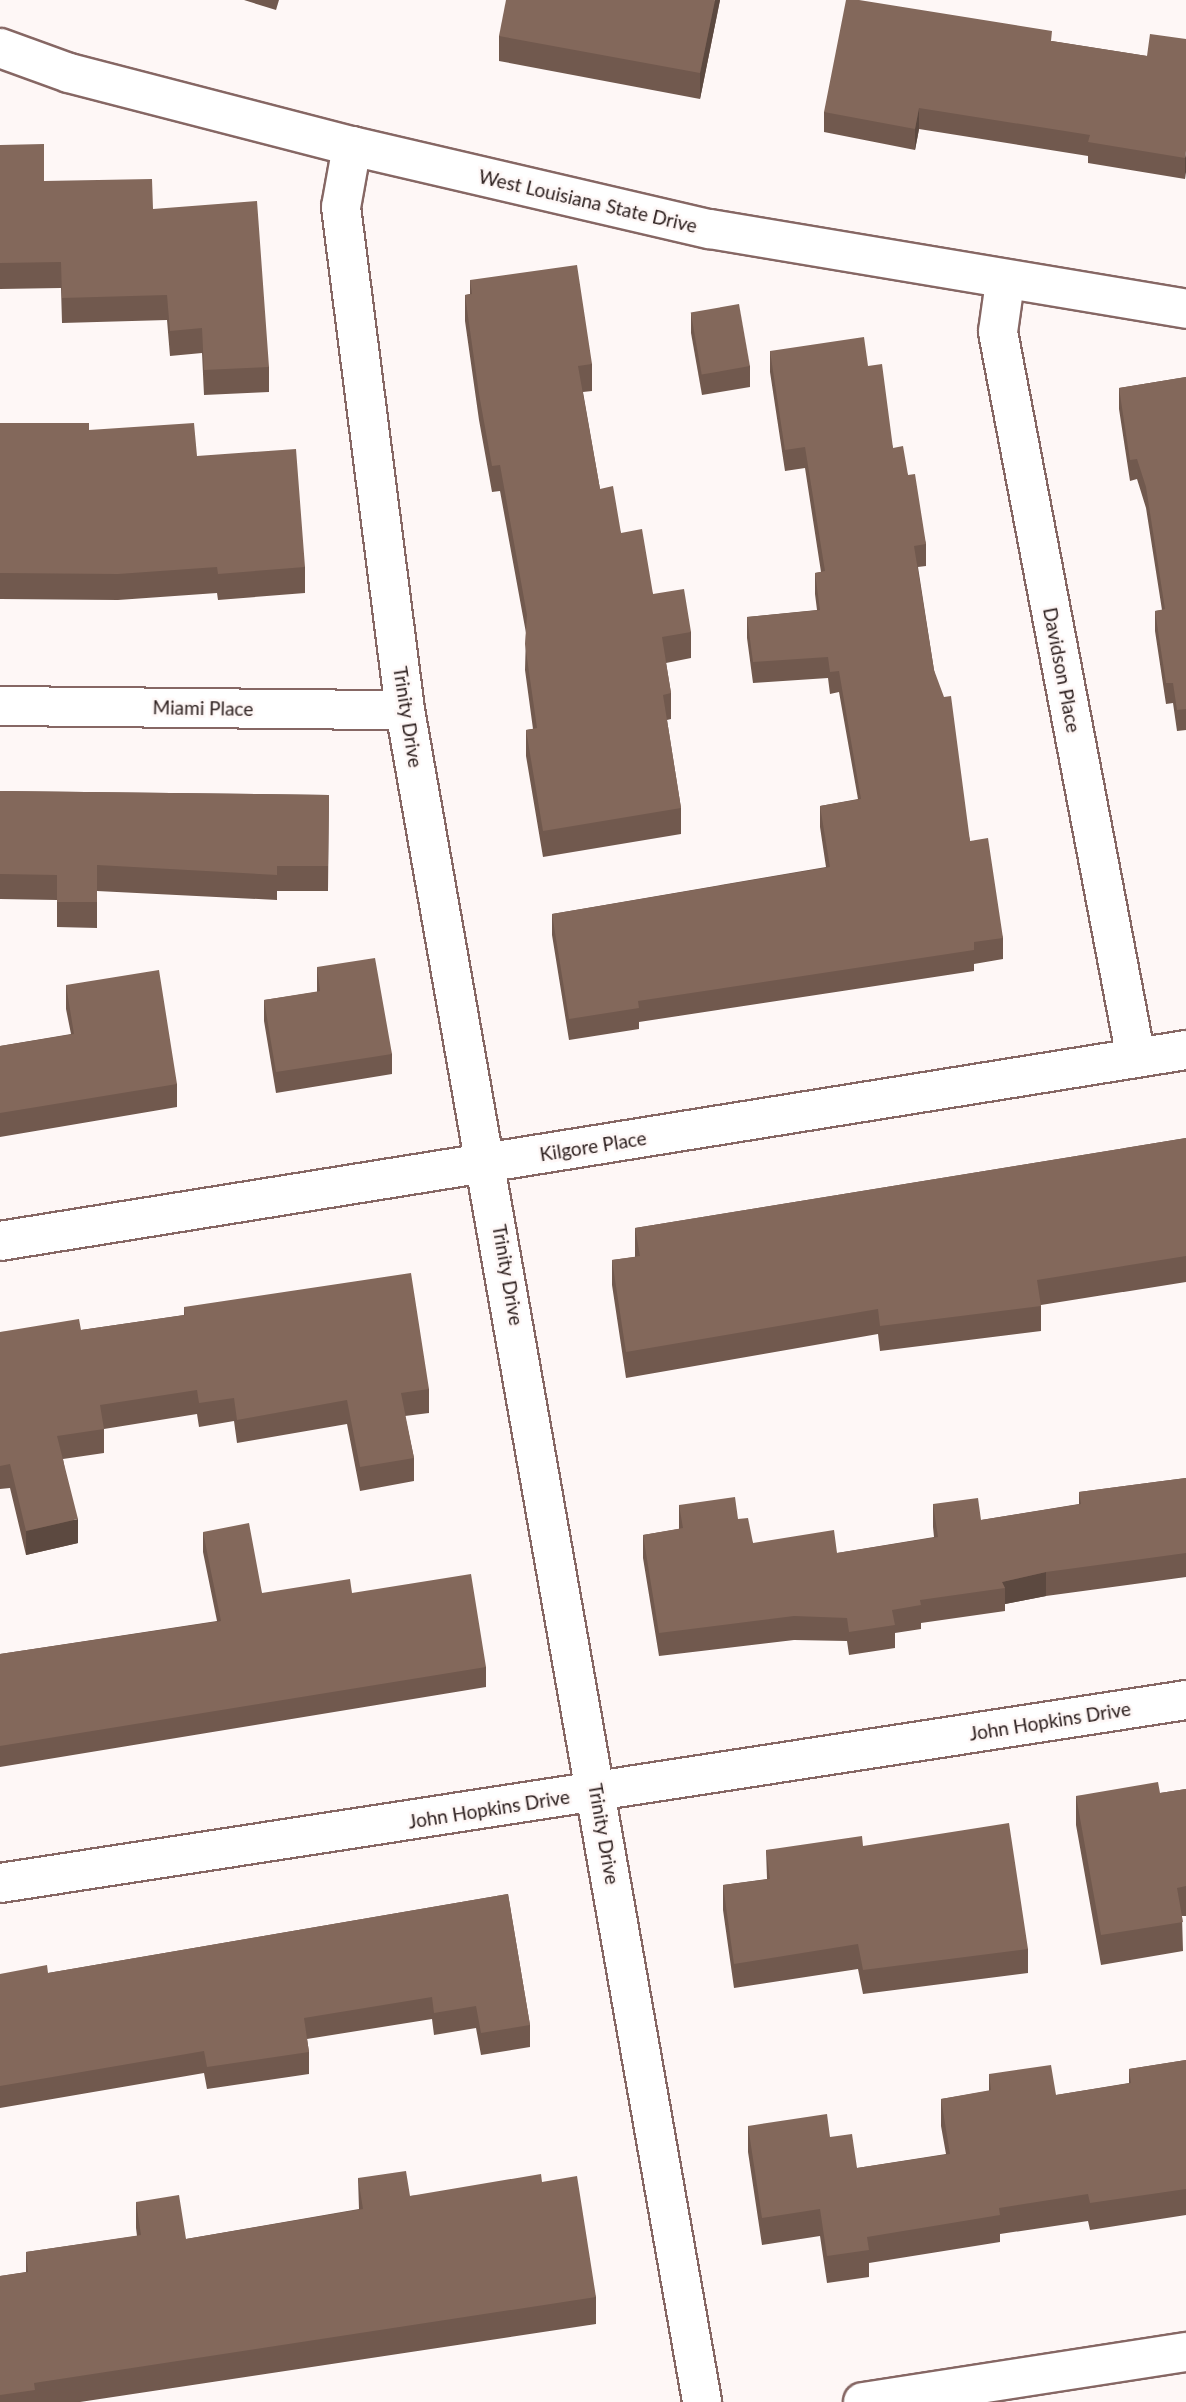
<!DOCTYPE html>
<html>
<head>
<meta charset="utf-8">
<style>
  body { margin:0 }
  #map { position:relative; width:1186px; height:2402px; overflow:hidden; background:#fef7f6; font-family:Lato,sans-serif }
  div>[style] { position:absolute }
  .roads { filter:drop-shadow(2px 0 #866764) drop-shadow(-2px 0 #866764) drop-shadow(0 2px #866764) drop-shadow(0 -2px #866764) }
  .minor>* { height:38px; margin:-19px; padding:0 19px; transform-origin:19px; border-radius:19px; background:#fff }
  .wall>* { inset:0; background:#71594e }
  .shaded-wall>* { inset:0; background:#5c4940 }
  .building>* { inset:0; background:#83685b; transform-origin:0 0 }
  span { translate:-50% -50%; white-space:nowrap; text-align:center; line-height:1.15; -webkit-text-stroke:5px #fef7f6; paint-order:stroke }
  .street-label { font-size:19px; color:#2d201f }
</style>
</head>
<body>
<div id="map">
  <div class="roads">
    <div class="minor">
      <div style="left:0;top:48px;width:73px;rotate:19.9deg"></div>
      <div style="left:69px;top:73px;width:292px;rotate:14.5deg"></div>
      <div style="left:352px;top:146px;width:367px;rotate:13.1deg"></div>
      <div style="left:710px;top:229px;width:483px;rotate:9.5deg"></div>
      <div style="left:352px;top:146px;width:62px;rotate:100.2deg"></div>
      <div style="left:341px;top:207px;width:507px;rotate:82.75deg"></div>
      <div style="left:405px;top:710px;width:1718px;rotate:80.04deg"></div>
      <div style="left:1005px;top:282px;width:50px;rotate:98deg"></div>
      <div style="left:998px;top:332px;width:739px;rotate:79.24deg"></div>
      <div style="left:0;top:706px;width:405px;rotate:0.6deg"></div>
      <div style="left:0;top:1241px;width:1201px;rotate:-9.15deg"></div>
      <div style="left:0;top:1883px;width:1200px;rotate:-8.77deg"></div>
      <div style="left:863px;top:2402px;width:327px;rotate:-8.8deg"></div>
    </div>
  </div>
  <div class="wall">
    <div style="clip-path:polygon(244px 0,279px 0,276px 10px)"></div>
    <div style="clip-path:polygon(720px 0,700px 99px,499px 61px,499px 36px)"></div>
    <div style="clip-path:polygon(1186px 39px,1185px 179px,1088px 163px,1088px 156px,919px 129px,915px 150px,824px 132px,824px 112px,1052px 41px,1147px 56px)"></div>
    <div style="clip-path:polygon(0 145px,44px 181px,153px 209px,269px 367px,269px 392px,204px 395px,202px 353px,170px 356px,167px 320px,62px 323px,61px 288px,0 289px)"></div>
    <div style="clip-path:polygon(470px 280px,592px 364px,592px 391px,583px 392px,600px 489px,621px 533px,653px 594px,691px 632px,691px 658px,666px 663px,671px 693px,671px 719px,667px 720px,681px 808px,681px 834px,543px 857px,526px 756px,526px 730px,533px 729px,525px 670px,526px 633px,500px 491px,492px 492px,479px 420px,465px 321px,465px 295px,470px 294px)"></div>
    <div style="clip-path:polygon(691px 313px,750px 366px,750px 387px,702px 395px,691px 333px)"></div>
    <div style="clip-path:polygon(770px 351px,868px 366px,893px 448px,908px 475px,926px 544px,926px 566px,918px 567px,934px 670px,970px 841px,1003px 938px,1003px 959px,974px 964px,974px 971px,639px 1022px,639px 1029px,569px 1040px,552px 935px,552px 914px,826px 867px,820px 827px,820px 806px,858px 799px,839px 692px,830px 694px,828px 678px,753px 683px,747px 638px,747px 617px,817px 610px,815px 594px,815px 573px,821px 572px,805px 468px,785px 471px,770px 372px)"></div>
    <div style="clip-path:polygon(1186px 377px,1186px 730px,1177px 731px,1173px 703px,1166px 704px,1155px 631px,1155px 611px,1162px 610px,1146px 508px,1137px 479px,1130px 481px,1119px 409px,1119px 388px)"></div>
    <div style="clip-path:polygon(0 423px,89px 430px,197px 456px,305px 567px,305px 593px,218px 600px,217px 593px,118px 600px,0 599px)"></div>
    <div style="clip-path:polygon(0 791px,329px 795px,328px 891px,277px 891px,277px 900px,97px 891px,97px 928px,57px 927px,57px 900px,0 899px)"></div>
    <div style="clip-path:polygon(317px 967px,392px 1054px,392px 1074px,276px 1093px,264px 1021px,264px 1000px,317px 992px)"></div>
    <div style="clip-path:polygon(66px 985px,177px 1084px,177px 1107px,0 1137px,0 1046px,71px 1034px,66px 1009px)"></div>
    <div style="clip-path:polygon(1186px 1138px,1186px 1282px,1041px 1305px,1041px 1331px,880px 1351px,878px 1334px,626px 1378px,612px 1285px,612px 1260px,635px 1257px,635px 1228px)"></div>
    <div style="clip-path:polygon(184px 1307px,429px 1389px,429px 1413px,405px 1416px,414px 1458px,414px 1481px,360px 1491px,347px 1424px,237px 1443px,234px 1421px,199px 1427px,197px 1414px,104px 1429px,104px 1453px,63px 1459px,78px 1543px,26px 1555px,10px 1488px,0 1489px,0 1332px,81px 1330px,184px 1315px)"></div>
    <div style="clip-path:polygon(1186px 1478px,1186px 1577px,1046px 1596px,1005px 1604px,1005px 1611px,921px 1623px,921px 1629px,895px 1633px,895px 1648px,849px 1655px,847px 1641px,794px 1640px,659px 1656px,643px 1558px,643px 1535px,679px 1529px,679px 1505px,738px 1519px,753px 1543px,837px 1553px,934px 1537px,933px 1527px,933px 1504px,981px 1520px,1079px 1504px,1079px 1492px)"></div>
    <div style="clip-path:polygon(203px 1532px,262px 1593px,352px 1593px,486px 1667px,486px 1687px,0 1767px,0 1654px,217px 1621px,203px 1552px)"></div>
    <div style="clip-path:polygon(1186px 1789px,1186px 1916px,1182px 1916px,1183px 1951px,1101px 1965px,1076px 1825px,1076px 1796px,1160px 1793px)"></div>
    <div style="clip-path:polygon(863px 1846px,1028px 1949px,1028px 1973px,863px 1994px,858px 1969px,734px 1988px,723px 1910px,723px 1885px,767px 1879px,766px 1850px)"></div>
    <div style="clip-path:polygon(508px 1894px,530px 2025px,530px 2047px,481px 2055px,476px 2028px,434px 2035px,432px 2019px,307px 2039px,309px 2052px,309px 2074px,207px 2089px,204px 2073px,0 2108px,0 1974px,48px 1973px)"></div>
    <div style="clip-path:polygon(1186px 2060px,1186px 2215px,1090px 2230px,1088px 2221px,1000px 2234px,1000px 2242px,869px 2263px,869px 2277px,827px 2283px,820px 2236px,762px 2245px,748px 2152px,748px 2126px,830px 2137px,857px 2168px,946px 2154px,941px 2126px,941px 2099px,989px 2091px,989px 2074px,1056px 2095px,1129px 2083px,1129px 2069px)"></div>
    <div style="clip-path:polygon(358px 2178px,410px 2196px,542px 2182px,596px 2297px,596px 2324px,80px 2402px,0 2402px,0 2276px,26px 2272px,26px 2252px,137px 2236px,136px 2228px,136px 2202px,186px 2239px,359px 2209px)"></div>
  </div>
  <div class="shaded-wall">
    <div style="clip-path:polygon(715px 0,720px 0,700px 99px,700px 73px)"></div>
    <div style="clip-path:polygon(919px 108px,919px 129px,915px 150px,915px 129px)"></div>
    <div style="clip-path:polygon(1186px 151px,1186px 172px,1185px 179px,1185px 158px)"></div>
    <div style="clip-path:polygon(78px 1519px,78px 1543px,26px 1555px,26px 1531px)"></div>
    <div style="clip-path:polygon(1046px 1572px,1046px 1596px,1005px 1604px,1005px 1588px,1002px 1582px)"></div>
  </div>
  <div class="building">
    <div style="clip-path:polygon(506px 0,715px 0,700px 73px,499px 36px)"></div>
    <div style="clip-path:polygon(846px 0,859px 0,1052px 31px,1051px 41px,1147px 56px,1150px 34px,1186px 39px,1186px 151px,1185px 158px,1088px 142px,1090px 135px,919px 108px,915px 129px,824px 112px)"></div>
    <div style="clip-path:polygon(44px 144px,44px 181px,152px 179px,153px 209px,257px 201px,269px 367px,204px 370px,202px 328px,170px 331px,167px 295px,62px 298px,61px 262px,0 263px,0 145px)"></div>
    <div style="clip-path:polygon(577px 265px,592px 364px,578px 366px,600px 489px,613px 486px,621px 533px,642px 529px,653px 594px,684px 589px,691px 632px,662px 637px,671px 693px,663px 695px,681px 808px,543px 831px,526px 730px,537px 728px,525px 644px,527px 615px,500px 465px,492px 466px,479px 394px,465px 295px,472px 294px,470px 280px)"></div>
    <div style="left:739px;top:304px;width:63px;height:49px;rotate:80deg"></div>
    <div style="clip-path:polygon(864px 337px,868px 366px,882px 364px,893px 448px,903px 446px,908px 475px,915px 474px,926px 544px,914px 546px,934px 670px,944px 697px,951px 696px,970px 841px,988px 838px,1003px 938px,974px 942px,974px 950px,638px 1001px,639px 1008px,569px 1019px,552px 914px,830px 867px,820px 806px,861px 799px,839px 671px,830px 672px,828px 657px,753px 662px,747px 617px,820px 610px,815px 573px,825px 571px,805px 447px,785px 450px,770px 351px)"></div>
    <div style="clip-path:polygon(1186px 377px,1186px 709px,1177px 710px,1173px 683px,1166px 683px,1155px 611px,1165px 609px,1146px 487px,1137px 459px,1130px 460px,1119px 388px)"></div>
    <div style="clip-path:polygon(0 423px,89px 423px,89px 430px,194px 423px,197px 456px,296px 449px,305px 567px,218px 574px,217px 567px,118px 574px,0 573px)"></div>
    <div style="clip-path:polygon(0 791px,329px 795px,328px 866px,277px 866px,277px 875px,97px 865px,97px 902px,57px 902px,57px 875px,0 874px)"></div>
    <div style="clip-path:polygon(375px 958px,392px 1054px,276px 1072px,264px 1000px,320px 991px,317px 967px)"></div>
    <div style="clip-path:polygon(159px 970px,177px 1084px,0 1113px,0 1046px,74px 1034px,66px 985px)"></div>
    <div style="clip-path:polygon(1186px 1138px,1186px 1256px,1037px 1280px,1041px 1306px,880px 1326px,878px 1309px,626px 1352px,612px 1260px,640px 1256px,635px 1228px)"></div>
    <div style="clip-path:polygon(411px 1273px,429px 1389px,401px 1393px,414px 1458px,360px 1467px,347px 1400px,237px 1420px,234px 1398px,199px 1403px,197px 1390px,100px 1405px,104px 1429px,57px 1436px,78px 1519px,26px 1531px,10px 1464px,0 1466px,0 1332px,79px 1319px,81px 1330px,185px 1315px,184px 1307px)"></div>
    <div style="clip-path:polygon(1186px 1478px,1186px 1553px,1046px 1572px,1002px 1582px,1005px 1588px,920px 1600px,921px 1605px,892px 1610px,895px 1625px,849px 1632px,847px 1618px,794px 1616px,659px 1633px,643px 1535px,683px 1528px,679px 1505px,735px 1497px,738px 1519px,748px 1518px,753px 1543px,834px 1530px,837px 1553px,938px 1537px,933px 1504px,978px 1498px,981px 1520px,1081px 1504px,1079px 1492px)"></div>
    <div style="clip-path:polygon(249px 1523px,262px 1593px,350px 1579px,352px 1593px,471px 1574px,486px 1667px,0 1746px,0 1654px,221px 1621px,203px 1532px)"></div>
    <div style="clip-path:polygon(1158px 1782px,1160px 1793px,1186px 1789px,1186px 1886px,1177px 1888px,1183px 1922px,1101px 1935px,1076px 1796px)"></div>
    <div style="clip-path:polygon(1009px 1823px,1028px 1949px,863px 1970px,858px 1944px,734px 1964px,723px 1885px,770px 1879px,766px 1850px,862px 1836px,863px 1846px)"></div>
    <div style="clip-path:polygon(508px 1894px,530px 2025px,481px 2033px,476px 2006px,434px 2013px,432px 1997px,304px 2018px,309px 2052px,207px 2067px,204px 2051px,0 2086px,0 1974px,47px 1965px,48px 1973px)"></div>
    <div style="clip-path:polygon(1186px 2060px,1186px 2189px,1090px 2203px,1088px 2194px,999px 2208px,1000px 2215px,867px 2237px,869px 2250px,827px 2256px,820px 2209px,762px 2218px,748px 2126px,827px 2114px,830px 2137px,852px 2134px,857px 2168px,950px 2154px,941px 2099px,991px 2090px,989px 2074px,1051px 2065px,1056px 2095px,1131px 2083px,1129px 2069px)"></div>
    <div style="clip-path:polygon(406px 2171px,410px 2196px,541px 2174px,542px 2182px,577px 2176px,596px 2297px,34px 2383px,35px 2390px,0 2395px,0 2276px,28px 2272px,26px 2252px,141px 2235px,136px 2202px,179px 2195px,186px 2239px,363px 2209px,358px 2178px)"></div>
  </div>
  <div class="street-label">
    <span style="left:588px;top:201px;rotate:13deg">West Louisiana State Drive</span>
    <span style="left:1062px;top:670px;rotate:79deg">Davidson Place</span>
    <span style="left:203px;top:708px;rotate:1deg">Miami Place</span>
    <span style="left:408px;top:717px;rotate:81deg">Trinity Drive</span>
    <span style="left:593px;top:1146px;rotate:-9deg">Kilgore Place</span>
    <span style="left:508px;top:1275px;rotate:80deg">Trinity Drive</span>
    <span style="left:1050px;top:1721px;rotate:-9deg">John Hopkins Drive</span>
    <span style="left:489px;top:1809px;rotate:-9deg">John Hopkins Drive</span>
    <span style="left:604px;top:1834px;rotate:80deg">Trinity Drive</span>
  </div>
</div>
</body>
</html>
